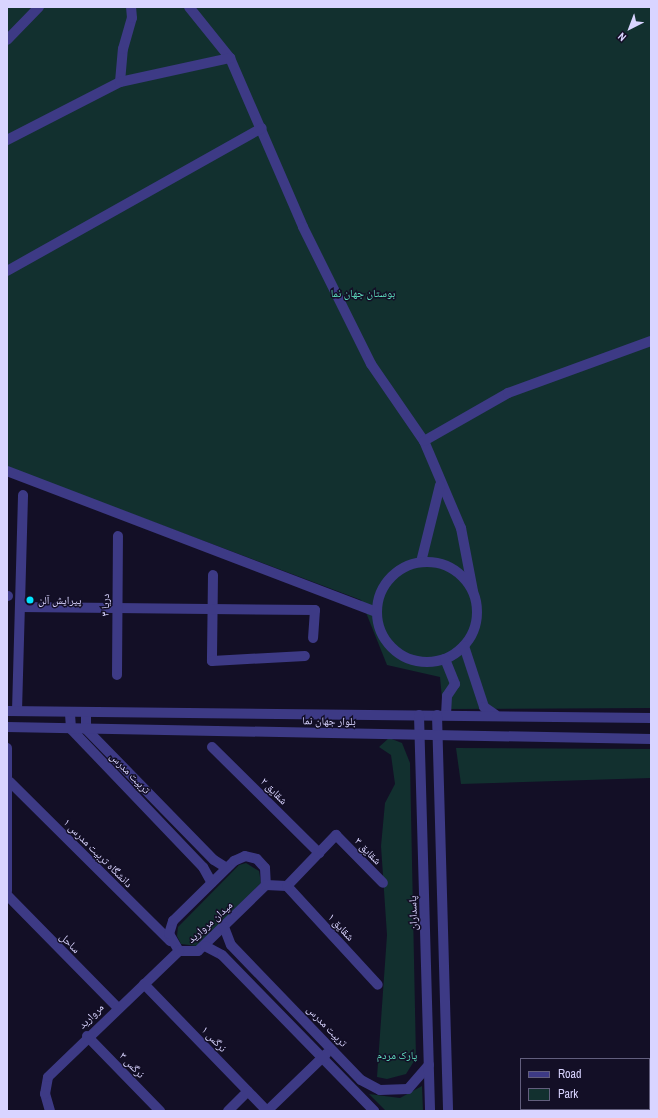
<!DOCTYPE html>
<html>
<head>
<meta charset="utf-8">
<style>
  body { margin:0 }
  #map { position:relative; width:658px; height:1118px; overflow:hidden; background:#130f26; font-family:"Archivo Narrow","Noto Naskh Arabic",sans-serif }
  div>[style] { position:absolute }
  .green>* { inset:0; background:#12302f }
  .minor>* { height:10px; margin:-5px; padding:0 5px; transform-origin:5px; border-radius:5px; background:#3d3a85 }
  .minor>.ring { margin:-5px; padding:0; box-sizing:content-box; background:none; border:10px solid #3d3a85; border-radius:50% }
  .tertiary>* { height:10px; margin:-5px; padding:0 5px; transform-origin:5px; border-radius:5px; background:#3d3a85 }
  .dots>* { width:11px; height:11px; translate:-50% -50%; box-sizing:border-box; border:2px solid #130f26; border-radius:50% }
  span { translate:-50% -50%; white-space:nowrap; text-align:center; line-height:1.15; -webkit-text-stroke:3px #130f26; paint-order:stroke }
  .park-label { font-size:11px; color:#5fe0c0 }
  .poi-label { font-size:11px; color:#d9d4ff }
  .left { translate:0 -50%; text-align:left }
  .street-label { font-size:11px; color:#d9d4ff }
  .frame { position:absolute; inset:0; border:8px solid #d9d4ff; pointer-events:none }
  .legend { position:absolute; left:520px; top:1058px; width:130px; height:52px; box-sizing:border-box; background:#130f26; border:1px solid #625e7d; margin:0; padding:5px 7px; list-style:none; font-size:12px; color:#d9d4ff }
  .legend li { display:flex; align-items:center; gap:8px; height:20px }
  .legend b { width:20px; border:1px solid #625e7d }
  .north { position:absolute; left:610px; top:8px; width:40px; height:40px; -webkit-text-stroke:3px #130f26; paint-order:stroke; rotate:222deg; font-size:11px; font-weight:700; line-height:16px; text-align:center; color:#d9d4ff }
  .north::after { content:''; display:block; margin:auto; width:14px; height:18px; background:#d9d4ff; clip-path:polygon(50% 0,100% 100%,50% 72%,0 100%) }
</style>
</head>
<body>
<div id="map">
  <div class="green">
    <div style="clip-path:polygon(7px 7px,651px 7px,651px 708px,443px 709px,440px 677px,387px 665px,361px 600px,7px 467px)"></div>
    <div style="clip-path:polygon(389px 738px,402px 743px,410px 763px,416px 1058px,406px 1074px,387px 1079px,377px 1077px,387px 935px,381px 846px,385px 803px,395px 784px,391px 755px,379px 747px)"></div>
    <div style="clip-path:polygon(456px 748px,651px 749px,651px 778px,461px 784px)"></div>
    <div style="clip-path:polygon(246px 863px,259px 871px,261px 883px,197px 946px,181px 944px,177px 936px,178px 927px,239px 865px)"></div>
    <div style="clip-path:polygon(422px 1086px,423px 1111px,386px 1111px,369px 1094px,400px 1098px)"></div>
  </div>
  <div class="minor">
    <div style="left:189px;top:7px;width:65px;rotate:51.2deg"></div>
    <div style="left:230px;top:58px;width:184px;rotate:66.6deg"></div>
    <div style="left:303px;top:227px;width:153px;rotate:63.6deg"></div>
    <div style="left:371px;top:364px;width:93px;rotate:55.5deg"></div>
    <div style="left:424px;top:441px;width:95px;rotate:67deg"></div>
    <div style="left:461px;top:528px;width:64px;rotate:79.2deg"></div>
    <div style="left:7px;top:40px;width:46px;rotate:-45.9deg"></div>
    <div style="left:120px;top:82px;width:33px;rotate:-85deg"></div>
    <div style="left:123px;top:49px;width:32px;rotate:-74deg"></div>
    <div style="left:132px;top:18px;width:11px;rotate:-95deg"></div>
    <div style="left:7px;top:140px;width:127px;rotate:-27.2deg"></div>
    <div style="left:120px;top:82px;width:113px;rotate:-12.3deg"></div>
    <div style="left:7px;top:271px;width:292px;rotate:-29.3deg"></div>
    <div style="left:424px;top:441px;width:97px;rotate:-29.7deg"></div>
    <div style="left:508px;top:393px;width:152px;rotate:-20deg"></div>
    <div style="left:7px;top:471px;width:396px;rotate:20.9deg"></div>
    <div style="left:421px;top:562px;width:79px;rotate:-76.1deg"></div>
    <div class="ring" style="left:377px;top:562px;width:90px;height:90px"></div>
    <div style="left:213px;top:575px;width:86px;rotate:90.7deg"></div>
    <div style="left:212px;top:661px;width:93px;rotate:-3.1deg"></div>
    <div style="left:7px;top:596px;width:1px"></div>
    <div style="left:20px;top:607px;width:295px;rotate:0.6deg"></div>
    <div style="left:315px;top:610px;width:28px;rotate:94deg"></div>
    <div style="left:117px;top:675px;width:139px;rotate:-89.6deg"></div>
    <div style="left:17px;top:711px;width:216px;rotate:-88.4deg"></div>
    <div style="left:70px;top:714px;width:15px;rotate:86deg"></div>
    <div style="left:71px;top:729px;width:191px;rotate:46.3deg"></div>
    <div style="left:203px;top:867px;width:18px;rotate:61deg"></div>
    <div style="left:86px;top:714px;width:15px;rotate:90deg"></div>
    <div style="left:86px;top:729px;width:183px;rotate:45.7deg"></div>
    <div style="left:214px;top:860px;width:15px;rotate:32deg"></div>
    <div style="left:212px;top:747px;width:151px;rotate:44.7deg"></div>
    <div style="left:10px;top:782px;width:226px;rotate:44.8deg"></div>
    <div style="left:245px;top:856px;width:12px;rotate:14deg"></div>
    <div style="left:257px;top:859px;width:12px;rotate:48deg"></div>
    <div style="left:265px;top:868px;width:17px;rotate:87deg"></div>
    <div style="left:266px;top:885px;width:95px;rotate:135.9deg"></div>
    <div style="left:198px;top:951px;width:19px;rotate:180deg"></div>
    <div style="left:179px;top:951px;width:20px;rotate:-120deg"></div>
    <div style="left:169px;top:934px;width:14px;rotate:-73deg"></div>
    <div style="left:173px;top:921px;width:86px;rotate:-44.5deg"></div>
    <div style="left:234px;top:861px;width:12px;rotate:-24deg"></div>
    <div style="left:266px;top:885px;width:21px;rotate:3deg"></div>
    <div style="left:287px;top:886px;width:71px;rotate:-46.1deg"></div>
    <div style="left:336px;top:835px;width:67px;rotate:45.6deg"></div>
    <div style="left:287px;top:886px;width:134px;rotate:47.4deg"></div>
    <div style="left:7px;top:891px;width:143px;rotate:-90deg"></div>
    <div style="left:7px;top:895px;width:157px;rotate:45.5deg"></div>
    <div style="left:224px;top:927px;width:19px;rotate:69deg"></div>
    <div style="left:231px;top:945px;width:187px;rotate:46.1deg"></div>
    <div style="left:361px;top:1080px;width:21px;rotate:28deg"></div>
    <div style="left:380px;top:1090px;width:28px;rotate:-2deg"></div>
    <div style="left:408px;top:1089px;width:32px;rotate:-49deg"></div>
    <div style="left:205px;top:946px;width:19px;rotate:28deg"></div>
    <div style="left:222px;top:955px;width:218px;rotate:45.7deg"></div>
    <div style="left:144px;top:984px;width:177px;rotate:45.9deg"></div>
    <div style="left:87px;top:1036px;width:105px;rotate:45.8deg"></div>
    <div style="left:50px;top:1111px;width:18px;rotate:-106deg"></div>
    <div style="left:45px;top:1094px;width:17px;rotate:-80deg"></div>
    <div style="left:48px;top:1077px;width:182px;rotate:-43.9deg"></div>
    <div style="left:228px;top:1111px;width:28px;rotate:-45deg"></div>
    <div style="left:267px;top:1111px;width:82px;rotate:-44deg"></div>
  </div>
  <div class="tertiary">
    <div style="left:464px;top:646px;width:64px;rotate:71.8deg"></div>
    <div style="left:484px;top:707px;width:14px;rotate:34deg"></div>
    <div style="left:445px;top:659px;width:27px;rotate:68deg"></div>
    <div style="left:455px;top:684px;width:14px;rotate:124deg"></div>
    <div style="left:447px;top:696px;width:19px;rotate:93deg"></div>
    <div style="left:7px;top:711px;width:644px;rotate:0.62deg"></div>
    <div style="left:419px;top:715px;width:396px;rotate:88.4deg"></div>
    <div style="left:437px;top:715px;width:396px;rotate:88.4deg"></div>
    <div style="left:7px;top:727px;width:644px;rotate:1.07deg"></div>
  </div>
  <div class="dots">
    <div style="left:30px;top:600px;background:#00e5ff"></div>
  </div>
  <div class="park-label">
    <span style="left:363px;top:293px">بوستان جهان نما</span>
    <span style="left:397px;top:1055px">پارک مردم</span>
  </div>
  <div class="poi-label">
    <span class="left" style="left:38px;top:600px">پیرایش آلن</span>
  </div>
  <div class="street-label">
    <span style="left:105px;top:605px;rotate:-90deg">دریا ۳</span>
    <span style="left:329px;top:721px;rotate:1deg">بلوار جهان نما</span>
    <span style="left:130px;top:773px;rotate:46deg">تربیت مدرس</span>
    <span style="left:274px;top:791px;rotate:45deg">شقایق ۲</span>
    <span style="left:368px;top:851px;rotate:46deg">شقایق ۳</span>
    <span style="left:98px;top:853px;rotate:45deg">۱ دانشگاه تربیت مدرس</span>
    <span style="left:413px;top:913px;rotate:-92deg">پاسداران</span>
    <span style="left:210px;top:922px;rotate:-42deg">میدان مروارید</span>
    <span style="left:341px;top:927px;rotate:47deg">شقایق ۱</span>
    <span style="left:70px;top:943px;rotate:45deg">ساحل</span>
    <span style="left:91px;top:1016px;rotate:-45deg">مروارید</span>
    <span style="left:327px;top:1026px;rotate:46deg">تربیت مدرس</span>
    <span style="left:214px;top:1039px;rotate:46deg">نرگس ۱</span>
    <span style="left:132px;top:1065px;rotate:46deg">نرگس ۳</span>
  </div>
  <div class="frame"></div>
  <ul class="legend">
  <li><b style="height:5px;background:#3d3a85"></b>Road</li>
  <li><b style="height:11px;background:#12302f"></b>Park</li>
  </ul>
  <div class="north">N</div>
</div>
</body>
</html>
